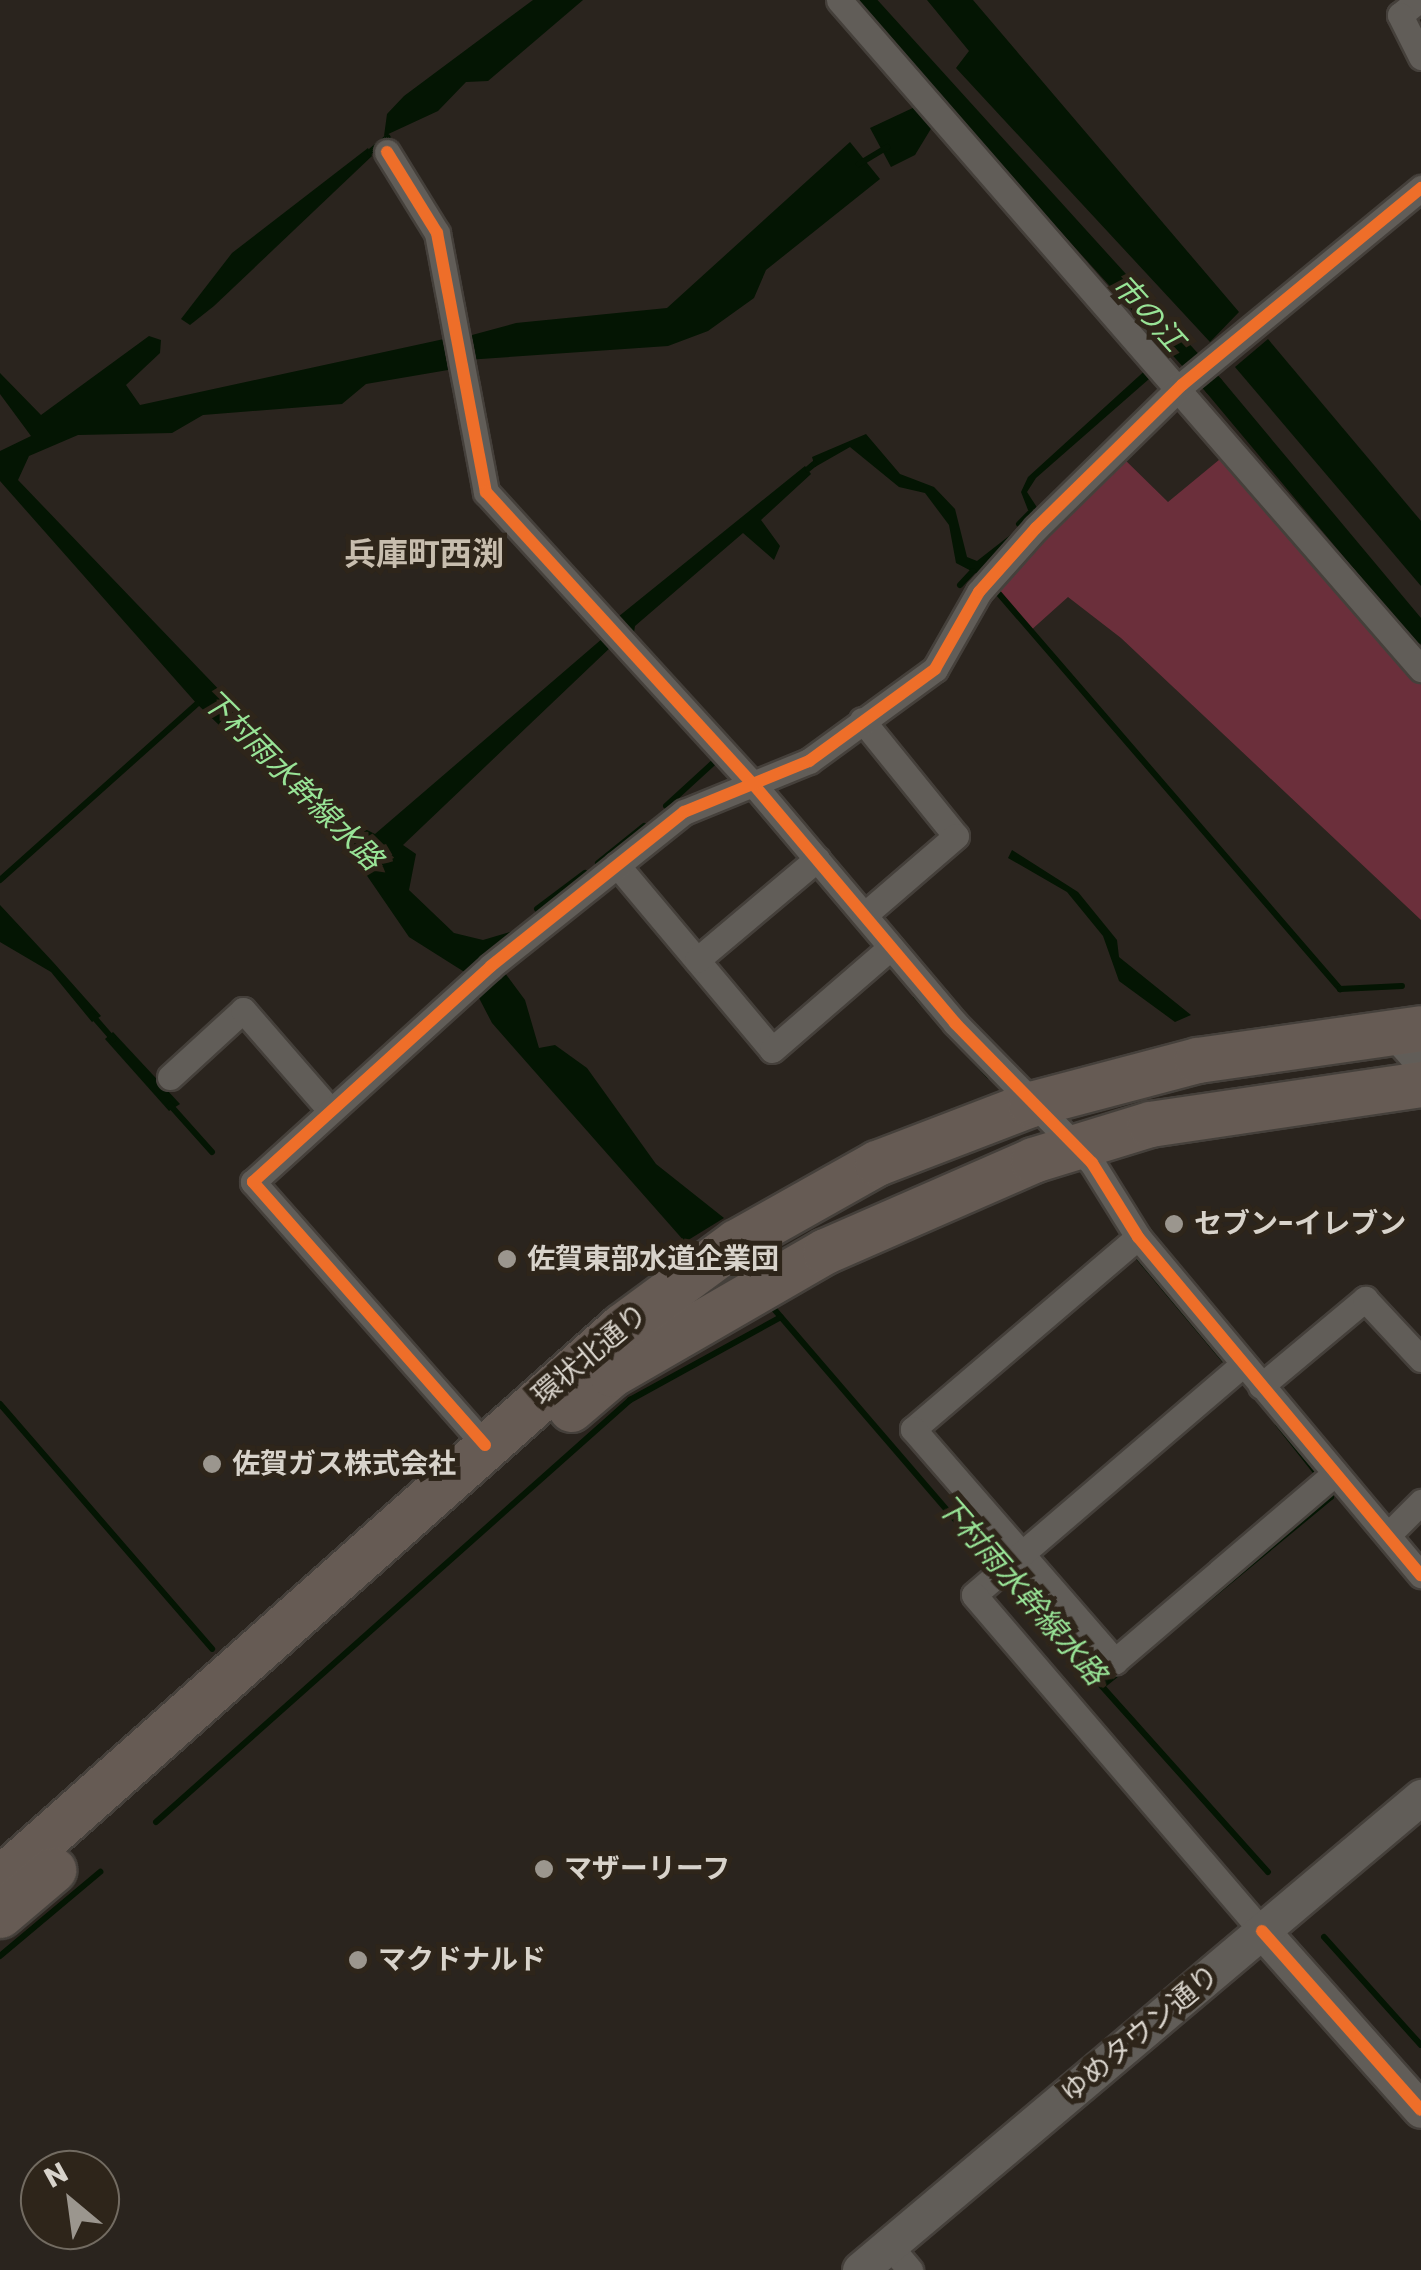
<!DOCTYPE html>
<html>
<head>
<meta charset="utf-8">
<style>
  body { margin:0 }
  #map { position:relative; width:1421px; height:2270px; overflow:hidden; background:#2a241e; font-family:Poppins,"Noto Sans JP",sans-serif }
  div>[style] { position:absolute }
  .green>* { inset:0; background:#6b2f3b }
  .water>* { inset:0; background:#041503 }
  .stream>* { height:6px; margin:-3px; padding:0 3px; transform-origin:3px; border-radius:3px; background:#041503 }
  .canal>* { height:20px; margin:-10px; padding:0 10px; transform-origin:10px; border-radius:10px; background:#041503 }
  .roads { filter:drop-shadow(2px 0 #45403b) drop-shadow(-2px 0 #45403b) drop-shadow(0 2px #45403b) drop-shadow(0 -2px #45403b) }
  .street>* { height:25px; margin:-12.5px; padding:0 12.5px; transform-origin:12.5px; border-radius:12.5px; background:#615d58 }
  .secondary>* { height:35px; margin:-17.5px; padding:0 17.5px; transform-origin:17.5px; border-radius:17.5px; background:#615d58 }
  .highway>* { height:45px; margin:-22.5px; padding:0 22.5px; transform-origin:22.5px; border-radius:22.5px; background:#665b54 }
  .cycleway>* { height:12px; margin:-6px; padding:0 6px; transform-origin:6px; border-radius:6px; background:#ee6e29 }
  .dots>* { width:28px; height:28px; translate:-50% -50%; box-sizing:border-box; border:5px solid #2e251a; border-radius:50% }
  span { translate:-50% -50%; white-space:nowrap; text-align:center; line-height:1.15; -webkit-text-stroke:10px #2e251a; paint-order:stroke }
  .poi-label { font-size:28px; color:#d8d3cb; font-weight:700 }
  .left { translate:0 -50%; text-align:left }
  .street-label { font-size:28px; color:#d8d3cb }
  .water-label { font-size:30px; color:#98e396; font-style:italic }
  .quarter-label { font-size:32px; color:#c7bdae; font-weight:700 }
  .north { position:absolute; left:20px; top:2150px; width:100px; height:100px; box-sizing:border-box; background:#2e251a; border:2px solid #726b61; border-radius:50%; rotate:331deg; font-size:28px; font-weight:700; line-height:40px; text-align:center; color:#d8d3cb }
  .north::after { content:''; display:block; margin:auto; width:35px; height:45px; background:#9b968e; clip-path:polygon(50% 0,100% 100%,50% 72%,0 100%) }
</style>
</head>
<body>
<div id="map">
  <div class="green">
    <div style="clip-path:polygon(1231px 450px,1421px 678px,1421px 920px,1121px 638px,1068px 597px,1029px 632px,994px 588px,1119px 454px,1168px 502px)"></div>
  </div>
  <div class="water">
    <div style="clip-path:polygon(533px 0,583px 0,488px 81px,466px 82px,438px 111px,384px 136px,387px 114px,404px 96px)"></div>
    <div style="clip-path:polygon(927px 0,973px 0,1239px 312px,1210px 342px,956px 68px,969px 51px)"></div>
    <div style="clip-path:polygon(917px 106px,932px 127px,915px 155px,891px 167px,870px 128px)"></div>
    <div style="clip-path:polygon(850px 142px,880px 179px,766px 270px,754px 298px,708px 331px,668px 346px,466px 360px,461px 338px,516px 323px,667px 308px)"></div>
    <div style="clip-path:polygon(368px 148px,372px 156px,214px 306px,190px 325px,181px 319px,232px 253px)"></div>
    <div style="clip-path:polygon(149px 336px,161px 340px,160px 353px,126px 385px,140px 405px,444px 339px,448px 370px,366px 384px,342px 404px,203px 415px,172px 433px,78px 435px,29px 456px,18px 480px,341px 817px,375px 834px,603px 638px,613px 645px,403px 845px,416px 854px,409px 890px,454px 933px,483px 940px,513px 931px,478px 963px,502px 969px,525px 1000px,539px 1048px,555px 1045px,587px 1068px,656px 1164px,724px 1218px,685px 1242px,492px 1023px,466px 973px,409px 937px,348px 848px,197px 704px,0 481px,0 451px,31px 436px,0 394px,0 373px,41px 415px)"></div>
    <div style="clip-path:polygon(1268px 339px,1421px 521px,1421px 586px,1235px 367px)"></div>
    <div style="clip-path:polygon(1150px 366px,1157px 372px,1036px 478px,1027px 492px,1038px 509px,1028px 510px,1021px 492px,1028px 477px)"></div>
    <div style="clip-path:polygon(866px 434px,900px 474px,934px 487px,955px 509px,967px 557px,977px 561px,1022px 526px,979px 575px,956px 563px,949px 525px,925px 493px,899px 487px,850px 447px,815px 467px,812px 457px)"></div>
    <div style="clip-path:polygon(805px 466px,811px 474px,761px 520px,780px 546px,774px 560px,743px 533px,635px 626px,633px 639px,613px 621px)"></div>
    <div style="clip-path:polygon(1012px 850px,1078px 892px,1117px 940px,1119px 957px,1191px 1015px,1175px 1022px,1119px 981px,1103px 936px,1067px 892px,1008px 858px)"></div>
    <div style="clip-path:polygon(0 905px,53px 962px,101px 1016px,92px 1022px,51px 972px,0 942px)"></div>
    <div style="clip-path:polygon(113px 1032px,180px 1104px,169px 1111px,105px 1039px)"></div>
  </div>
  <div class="stream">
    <div style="left:370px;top:152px;width:23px;rotate:-40deg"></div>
    <div style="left:859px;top:164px;width:33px;rotate:-31deg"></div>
    <div style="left:808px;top:469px;width:8px;rotate:-40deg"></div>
    <div style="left:1019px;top:524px;width:17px;rotate:-45deg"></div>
    <div style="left:960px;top:585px;width:19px;rotate:-47deg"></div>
    <div style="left:994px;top:588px;width:530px;rotate:49.21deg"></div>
    <div style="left:1340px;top:989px;width:62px;rotate:-2.8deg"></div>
    <div style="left:666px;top:806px;width:64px;rotate:-42.5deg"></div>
    <div style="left:598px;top:863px;width:59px;rotate:-38.8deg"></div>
    <div style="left:0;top:880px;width:264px;rotate:-41.8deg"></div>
    <div style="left:537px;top:909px;width:60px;rotate:-36.9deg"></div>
    <div style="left:916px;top:996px;width:108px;rotate:47.6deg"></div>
    <div style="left:92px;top:1015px;width:32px;rotate:49deg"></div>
    <div style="left:170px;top:1105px;width:63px;rotate:48.2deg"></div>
    <div style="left:1134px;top:1252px;width:153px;rotate:50.1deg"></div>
    <div style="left:774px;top:1309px;width:343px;rotate:49.3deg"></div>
    <div style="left:0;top:1404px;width:324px;rotate:49.1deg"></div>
    <div style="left:1278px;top:1424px;width:68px;rotate:51.6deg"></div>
    <div style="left:1006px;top:1579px;width:393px;rotate:48.2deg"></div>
    <div style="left:1179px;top:1623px;width:197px;rotate:-39.7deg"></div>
    <div style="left:1331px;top:1497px;width:10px;rotate:-119deg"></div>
    <div style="left:1102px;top:1686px;width:27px;rotate:-39deg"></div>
    <div style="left:156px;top:1822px;width:635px;rotate:-41.68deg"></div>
    <div style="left:630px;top:1400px;width:172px;rotate:-28.8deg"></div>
    <div style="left:1324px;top:1937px;width:145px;rotate:48.1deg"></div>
    <div style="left:0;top:1956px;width:131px;rotate:-40deg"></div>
  </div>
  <div class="canal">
    <div style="left:864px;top:0;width:521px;rotate:47.8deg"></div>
    <div style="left:1214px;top:386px;width:323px;rotate:50.1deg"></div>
  </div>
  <div class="roads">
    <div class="street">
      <div style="left:839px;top:0;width:887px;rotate:48.98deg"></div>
      <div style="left:1419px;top:0;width:24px;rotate:142deg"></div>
      <div style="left:1400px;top:15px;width:47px;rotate:63.4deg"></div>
      <div style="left:387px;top:152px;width:95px;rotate:58.3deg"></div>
      <div style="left:437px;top:233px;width:264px;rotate:79.3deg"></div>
      <div style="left:486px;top:492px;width:397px;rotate:47.6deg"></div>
      <div style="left:754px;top:785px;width:312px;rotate:49.8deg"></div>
      <div style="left:955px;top:1023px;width:196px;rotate:45.6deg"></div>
      <div style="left:1092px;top:1163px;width:87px;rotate:58.1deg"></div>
      <div style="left:1138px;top:1237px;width:441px;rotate:50.1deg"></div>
      <div style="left:862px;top:720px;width:149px;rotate:51deg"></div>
      <div style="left:956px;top:836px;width:121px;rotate:139.3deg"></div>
      <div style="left:617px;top:865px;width:241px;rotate:50deg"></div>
      <div style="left:772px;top:1050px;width:157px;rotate:-40.9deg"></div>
      <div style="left:697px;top:960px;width:157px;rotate:-40.1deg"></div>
      <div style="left:170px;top:1077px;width:99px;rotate:-42.5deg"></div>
      <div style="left:243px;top:1010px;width:133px;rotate:49deg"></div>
      <div style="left:1138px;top:1237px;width:296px;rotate:139.5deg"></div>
      <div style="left:913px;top:1429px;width:308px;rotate:49deg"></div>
      <div style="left:1115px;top:1661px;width:288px;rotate:-40.5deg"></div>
      <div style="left:1242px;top:1365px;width:353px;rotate:139.4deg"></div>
      <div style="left:974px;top:1595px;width:443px;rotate:49.4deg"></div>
      <div style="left:1261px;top:1386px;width:136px;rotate:-39.9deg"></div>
      <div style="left:1365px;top:1299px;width:82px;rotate:47deg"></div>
      <div style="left:485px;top:1445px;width:351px;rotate:-131.4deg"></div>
      <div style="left:253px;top:1182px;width:321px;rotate:-42.2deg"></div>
      <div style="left:491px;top:966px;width:247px;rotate:-38.6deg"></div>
      <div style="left:684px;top:812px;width:135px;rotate:-22.2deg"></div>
      <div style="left:809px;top:761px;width:156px;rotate:-36.1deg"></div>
      <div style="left:935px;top:669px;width:89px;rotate:-60.3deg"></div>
      <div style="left:979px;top:592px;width:86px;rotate:-48.3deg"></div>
      <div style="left:1036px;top:528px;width:204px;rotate:-44.4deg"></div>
      <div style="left:1182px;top:385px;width:310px;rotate:-39.5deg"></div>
      <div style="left:1388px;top:1535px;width:47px;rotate:-45deg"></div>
      <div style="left:889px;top:2245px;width:33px;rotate:50deg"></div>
    </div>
    <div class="secondary">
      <div style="left:1396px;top:1032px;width:38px;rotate:48deg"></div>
      <div style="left:1262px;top:1931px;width:239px;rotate:48.4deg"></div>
      <div style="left:860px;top:2270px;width:734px;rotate:-40.14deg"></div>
    </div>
    <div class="highway">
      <div style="left:571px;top:1409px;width:54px;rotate:-40.5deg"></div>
      <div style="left:612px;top:1374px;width:246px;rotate:-30deg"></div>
      <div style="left:825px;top:1251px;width:227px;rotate:-23.6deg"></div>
      <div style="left:1033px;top:1160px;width:122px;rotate:-17.1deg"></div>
      <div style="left:1150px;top:1124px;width:274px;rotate:-8.4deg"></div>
      <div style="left:0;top:1879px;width:832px;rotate:-41.64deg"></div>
      <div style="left:622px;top:1326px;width:142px;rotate:-36.4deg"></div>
      <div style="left:736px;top:1242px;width:162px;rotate:-29.3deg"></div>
      <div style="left:877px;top:1163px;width:165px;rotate:-21deg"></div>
      <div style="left:1031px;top:1104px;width:172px;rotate:-14.8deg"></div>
      <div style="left:1197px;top:1060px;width:226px;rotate:-8.1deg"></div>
      <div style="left:0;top:1915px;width:70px;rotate:-40.3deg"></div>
    </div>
  </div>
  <div class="cycleway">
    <div style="left:387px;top:152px;width:95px;rotate:58.3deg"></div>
    <div style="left:437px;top:233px;width:264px;rotate:79.3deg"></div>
    <div style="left:486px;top:492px;width:397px;rotate:47.6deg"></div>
    <div style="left:754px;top:785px;width:312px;rotate:49.8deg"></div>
    <div style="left:955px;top:1023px;width:196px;rotate:45.6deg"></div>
    <div style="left:1092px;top:1163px;width:87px;rotate:58.1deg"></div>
    <div style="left:1138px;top:1237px;width:441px;rotate:50.1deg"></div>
    <div style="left:485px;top:1445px;width:351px;rotate:-131.4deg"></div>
    <div style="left:253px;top:1182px;width:321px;rotate:-42.2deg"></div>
    <div style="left:491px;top:966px;width:247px;rotate:-38.6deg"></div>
    <div style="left:684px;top:812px;width:135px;rotate:-22.2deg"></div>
    <div style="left:809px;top:761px;width:156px;rotate:-36.1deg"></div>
    <div style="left:935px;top:669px;width:89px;rotate:-60.3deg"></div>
    <div style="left:979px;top:592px;width:86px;rotate:-48.3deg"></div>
    <div style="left:1036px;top:528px;width:204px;rotate:-44.4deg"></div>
    <div style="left:1182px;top:385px;width:310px;rotate:-39.5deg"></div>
    <div style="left:1262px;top:1931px;width:239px;rotate:48.4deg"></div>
  </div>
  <div class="dots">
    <div style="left:1174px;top:1224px;background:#9b968e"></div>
    <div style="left:507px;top:1259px;background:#9b968e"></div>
    <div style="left:212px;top:1464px;background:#9b968e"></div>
    <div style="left:544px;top:1869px;background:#9b968e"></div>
    <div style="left:358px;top:1960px;background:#9b968e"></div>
  </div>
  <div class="poi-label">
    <span class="left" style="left:1194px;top:1224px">セブン-イレブン</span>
    <span class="left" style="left:527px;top:1259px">佐賀東部水道企業団</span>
    <span class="left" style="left:232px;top:1464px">佐賀ガス株式会社</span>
    <span class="left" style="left:564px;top:1869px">マザーリーフ</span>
    <span class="left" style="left:378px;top:1960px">マクドナルド</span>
  </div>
  <div class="street-label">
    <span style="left:590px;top:1355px;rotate:-40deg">環状北通り</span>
    <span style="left:1140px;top:2034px;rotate:-40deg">ゆめタウン通り</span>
  </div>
  <div class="water-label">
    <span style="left:1148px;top:313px;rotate:48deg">市の江</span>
    <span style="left:292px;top:780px;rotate:45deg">下村雨水幹線水路</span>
    <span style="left:1021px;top:1590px;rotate:49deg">下村雨水幹線水路</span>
  </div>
  <div class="quarter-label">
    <span style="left:424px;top:554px">兵庫町西渕</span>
  </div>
  <div class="north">N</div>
</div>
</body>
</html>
